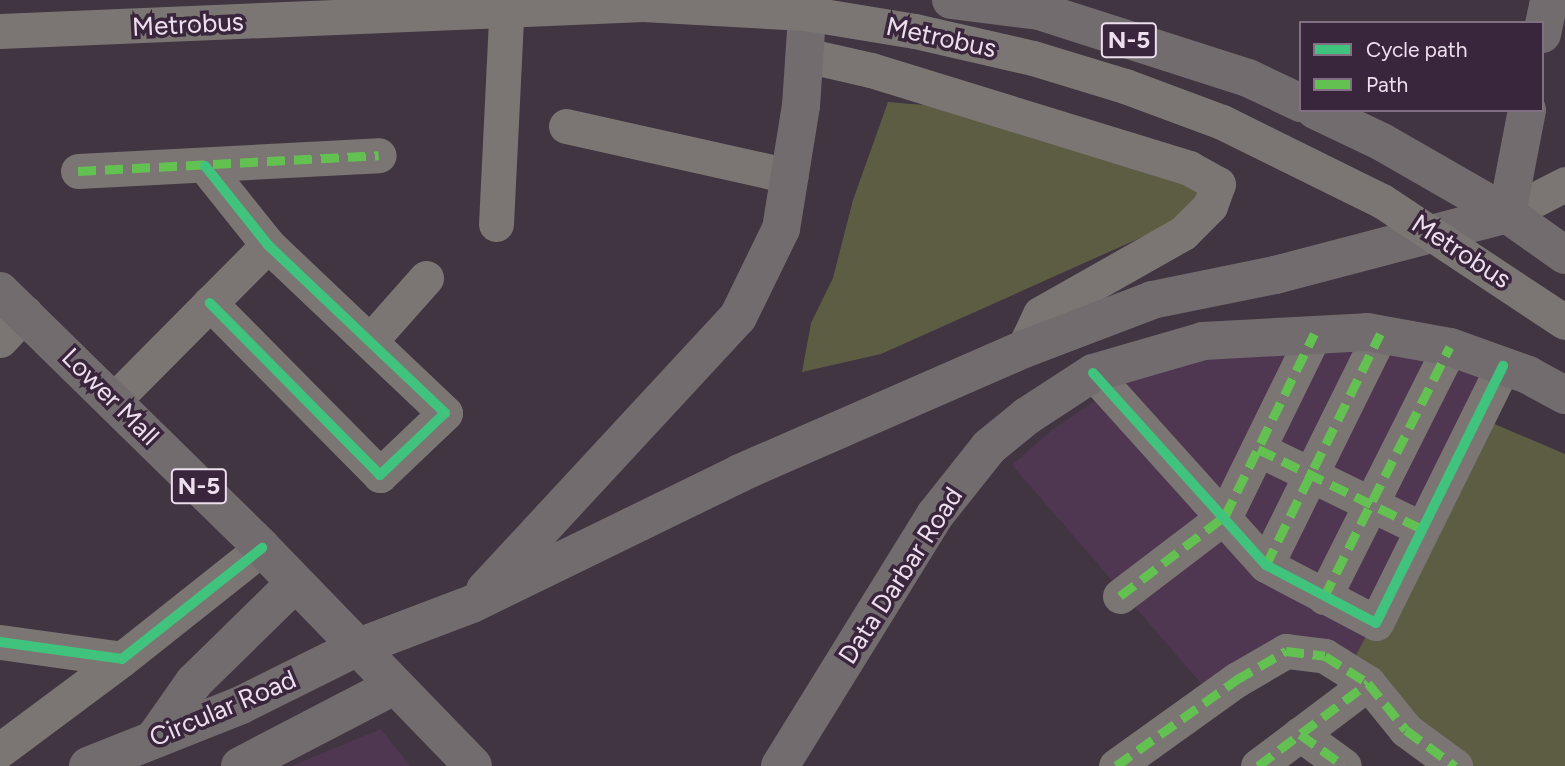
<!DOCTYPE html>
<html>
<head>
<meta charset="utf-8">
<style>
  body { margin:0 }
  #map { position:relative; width:1565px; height:766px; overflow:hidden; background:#403541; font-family:Figtree,sans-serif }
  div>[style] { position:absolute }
  .built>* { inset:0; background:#4f3752 }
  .green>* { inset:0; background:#5d5d44 }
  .minor>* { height:35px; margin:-17.5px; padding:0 17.5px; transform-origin:17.5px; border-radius:17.5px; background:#7b7673 }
  .major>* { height:38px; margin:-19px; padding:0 19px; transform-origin:19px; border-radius:19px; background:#736c6f }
  .minor-bridge>* { height:35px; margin:-17.5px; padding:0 17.5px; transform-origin:17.5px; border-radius:17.5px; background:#7b7673 }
  .quiet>* { height:9px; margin-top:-4.5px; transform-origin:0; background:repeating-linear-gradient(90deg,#63c152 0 18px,transparent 0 27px) }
  .cycleway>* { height:10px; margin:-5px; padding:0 5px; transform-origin:5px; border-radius:5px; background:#40c37c }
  span { translate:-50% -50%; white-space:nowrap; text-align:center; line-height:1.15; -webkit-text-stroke:7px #39253c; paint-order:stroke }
  .shield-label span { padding:2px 5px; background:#39253c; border:2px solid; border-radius:5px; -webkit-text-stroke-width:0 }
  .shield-label { font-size:24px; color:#eddfee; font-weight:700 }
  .street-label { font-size:26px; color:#eddfee }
  .legend { position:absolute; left:1299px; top:21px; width:245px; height:91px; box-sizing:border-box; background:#39253c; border:2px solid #816f83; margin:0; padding:9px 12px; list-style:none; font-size:21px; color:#eddfee }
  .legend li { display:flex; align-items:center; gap:14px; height:35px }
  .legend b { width:35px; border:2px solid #816f83 }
</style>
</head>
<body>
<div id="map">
  <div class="built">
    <div style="clip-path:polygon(1293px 335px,1503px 366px,1348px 671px,1277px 656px,1213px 697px,1012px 465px,1052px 430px,1140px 371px)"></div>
    <div style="clip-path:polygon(381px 729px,410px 766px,291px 766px)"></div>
  </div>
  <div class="green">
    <div style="clip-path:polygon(888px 102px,935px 106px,1196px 182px,1198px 198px,1169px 225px,881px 354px,802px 372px,811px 323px,833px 278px,853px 200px)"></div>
    <div style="clip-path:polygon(1478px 417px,1565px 454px,1565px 766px,1455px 766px,1348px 671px)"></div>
  </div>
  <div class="minor">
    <div style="left:805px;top:55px;width:68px;rotate:12.8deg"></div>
    <div style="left:871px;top:70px;width:333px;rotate:17.1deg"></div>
    <div style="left:1189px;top:168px;width:33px;rotate:29deg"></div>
    <div style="left:1218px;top:184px;width:23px;rotate:110deg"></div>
    <div style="left:1210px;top:206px;width:38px;rotate:135deg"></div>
    <div style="left:1183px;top:233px;width:164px;rotate:150.5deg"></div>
    <div style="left:1040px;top:314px;width:38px;rotate:115deg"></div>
    <div style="left:566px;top:126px;width:230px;rotate:12.6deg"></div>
    <div style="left:205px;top:166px;width:101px;rotate:51.4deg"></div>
    <div style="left:268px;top:245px;width:244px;rotate:43.5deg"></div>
    <div style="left:445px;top:413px;width:90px;rotate:136.4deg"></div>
    <div style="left:380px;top:475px;width:242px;rotate:-134.7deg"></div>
    <div style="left:78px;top:171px;width:301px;rotate:-3deg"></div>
    <div style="left:1507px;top:214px;width:65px;rotate:-27.3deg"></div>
    <div style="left:496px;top:224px;width:224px;rotate:-87.2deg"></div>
    <div style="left:0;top:340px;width:37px;rotate:-47deg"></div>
    <div style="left:371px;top:340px;width:83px;rotate:-48.4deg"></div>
    <div style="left:1093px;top:373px;width:258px;rotate:48deg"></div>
    <div style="left:1266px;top:565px;width:124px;rotate:27.8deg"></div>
    <div style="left:1376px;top:623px;width:287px;rotate:-63.7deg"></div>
    <div style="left:113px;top:401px;width:220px;rotate:-45.2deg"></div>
    <div style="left:1258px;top:449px;width:182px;rotate:26deg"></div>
    <div style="left:1266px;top:565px;width:258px;rotate:-63.7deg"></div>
    <div style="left:1120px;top:596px;width:132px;rotate:-37.3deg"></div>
    <div style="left:1225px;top:516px;width:203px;rotate:-63.9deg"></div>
    <div style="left:1324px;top:597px;width:280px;rotate:-63.3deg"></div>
    <div style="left:0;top:642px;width:123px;rotate:7.9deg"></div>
    <div style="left:122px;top:659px;width:179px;rotate:-38.4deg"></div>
    <div style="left:1300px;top:734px;width:54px;rotate:36deg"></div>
    <div style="left:0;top:750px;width:152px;rotate:-36.7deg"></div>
    <div style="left:1116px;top:766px;width:148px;rotate:-35.6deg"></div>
    <div style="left:1236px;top:680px;width:58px;rotate:-30.1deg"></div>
    <div style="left:1286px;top:651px;width:39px;rotate:7deg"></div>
    <div style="left:1325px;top:656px;width:51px;rotate:32.1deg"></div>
    <div style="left:1368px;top:683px;width:60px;rotate:51deg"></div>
    <div style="left:1406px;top:730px;width:61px;rotate:36.3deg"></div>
    <div style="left:1258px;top:766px;width:138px;rotate:-37deg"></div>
  </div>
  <div class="major">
    <div style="left:951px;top:0;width:89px;rotate:7.1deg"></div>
    <div style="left:1039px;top:11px;width:219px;rotate:17.8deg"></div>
    <div style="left:1248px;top:78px;width:59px;rotate:25.3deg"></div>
    <div style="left:1542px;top:34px;width:35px;rotate:-78deg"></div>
    <div style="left:1315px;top:110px;width:74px;rotate:25.5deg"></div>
    <div style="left:1382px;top:142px;width:144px;rotate:29.9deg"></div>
    <div style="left:1507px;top:214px;width:71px;rotate:35.3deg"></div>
    <div style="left:0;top:291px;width:367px;rotate:44.4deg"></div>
    <div style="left:262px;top:548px;width:303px;rotate:45.9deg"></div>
    <div style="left:485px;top:590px;width:372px;rotate:-47.2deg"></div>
    <div style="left:738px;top:317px;width:98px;rotate:-64deg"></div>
    <div style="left:781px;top:229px;width:125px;rotate:-80.8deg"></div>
    <div style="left:801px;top:106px;width:106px;rotate:-86.2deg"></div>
    <div style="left:154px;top:739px;width:70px;rotate:-54.9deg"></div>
    <div style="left:194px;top:682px;width:141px;rotate:-44.4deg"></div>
    <div style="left:88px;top:766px;width:165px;rotate:-21.7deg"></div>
    <div style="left:241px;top:705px;width:128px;rotate:-26.4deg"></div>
    <div style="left:356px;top:648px;width:124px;rotate:-20.8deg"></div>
    <div style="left:472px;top:604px;width:298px;rotate:-26deg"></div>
    <div style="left:740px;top:473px;width:310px;rotate:-23.6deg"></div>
    <div style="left:1024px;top:349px;width:137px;rotate:-20.9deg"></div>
    <div style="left:1152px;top:300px;width:126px;rotate:-11.5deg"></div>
    <div style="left:1275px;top:275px;width:240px;rotate:-14.7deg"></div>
    <div style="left:1507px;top:214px;width:106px;rotate:-79.1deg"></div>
    <div style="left:240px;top:766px;width:171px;rotate:-27.5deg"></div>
    <div style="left:780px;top:766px;width:295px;rotate:-58.3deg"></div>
    <div style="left:935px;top:515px;width:87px;rotate:-51.5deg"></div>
    <div style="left:989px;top:447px;width:49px;rotate:-39.2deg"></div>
    <div style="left:1027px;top:416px;width:79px;rotate:-33.1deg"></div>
    <div style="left:1093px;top:373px;width:115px;rotate:-16.2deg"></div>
    <div style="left:1203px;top:341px;width:164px;rotate:-3.1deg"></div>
    <div style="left:1367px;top:332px;width:84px;rotate:10.2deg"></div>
    <div style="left:1450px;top:347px;width:83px;rotate:19.7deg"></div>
    <div style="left:1528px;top:375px;width:42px;rotate:28.4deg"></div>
  </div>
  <div class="minor-bridge">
    <div style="left:0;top:31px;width:644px;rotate:-2.4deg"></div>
    <div style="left:643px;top:4px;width:162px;rotate:3.2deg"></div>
    <div style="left:805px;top:13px;width:111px;rotate:9.3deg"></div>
    <div style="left:915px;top:31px;width:121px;rotate:12.9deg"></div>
    <div style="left:1033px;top:58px;width:96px;rotate:16.9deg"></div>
    <div style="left:1125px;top:86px;width:103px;rotate:20.4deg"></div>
    <div style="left:1222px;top:122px;width:178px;rotate:26.3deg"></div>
    <div style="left:1382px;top:201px;width:219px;rotate:33.5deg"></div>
  </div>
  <div class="quiet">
    <div style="left:78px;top:171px;width:301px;rotate:-3deg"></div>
    <div style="left:1258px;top:449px;width:182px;rotate:26deg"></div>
    <div style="left:1266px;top:565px;width:258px;rotate:-63.7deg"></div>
    <div style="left:1120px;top:596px;width:132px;rotate:-37.3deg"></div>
    <div style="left:1225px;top:516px;width:203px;rotate:-63.9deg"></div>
    <div style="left:1324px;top:597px;width:280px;rotate:-63.3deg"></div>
    <div style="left:1300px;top:734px;width:54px;rotate:36deg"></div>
    <div style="left:1116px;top:766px;width:148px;rotate:-35.6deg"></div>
    <div style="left:1236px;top:680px;width:58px;rotate:-30.1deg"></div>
    <div style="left:1286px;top:651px;width:39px;rotate:7deg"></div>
    <div style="left:1325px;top:656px;width:51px;rotate:32.1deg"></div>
    <div style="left:1368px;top:683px;width:60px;rotate:51deg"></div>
    <div style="left:1406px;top:730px;width:61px;rotate:36.3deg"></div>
    <div style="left:1258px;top:766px;width:138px;rotate:-37deg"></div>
  </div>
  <div class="cycleway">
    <div style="left:205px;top:166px;width:101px;rotate:51.4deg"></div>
    <div style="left:268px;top:245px;width:244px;rotate:43.5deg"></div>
    <div style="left:445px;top:413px;width:90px;rotate:136.4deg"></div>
    <div style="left:380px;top:475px;width:242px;rotate:-134.7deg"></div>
    <div style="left:1093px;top:373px;width:258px;rotate:48deg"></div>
    <div style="left:1266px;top:565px;width:124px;rotate:27.8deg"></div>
    <div style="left:1376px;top:623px;width:287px;rotate:-63.7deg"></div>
    <div style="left:0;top:642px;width:123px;rotate:7.9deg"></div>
    <div style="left:122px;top:659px;width:179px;rotate:-38.4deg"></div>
  </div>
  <div class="shield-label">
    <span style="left:1129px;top:40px">N-5</span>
    <span style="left:199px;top:486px">N-5</span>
  </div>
  <div class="street-label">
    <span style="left:188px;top:25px;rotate:-3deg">Metrobus</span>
    <span style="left:941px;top:38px;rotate:12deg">Metrobus</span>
    <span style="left:1461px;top:252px;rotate:33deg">Metrobus</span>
    <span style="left:110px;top:397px;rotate:45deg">Lower Mall</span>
    <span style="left:901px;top:576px;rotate:-57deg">Data Darbar Road</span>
    <span style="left:223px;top:709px;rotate:-23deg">Circular Road</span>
  </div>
  <ul class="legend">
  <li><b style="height:9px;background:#40c37c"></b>Cycle path</li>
  <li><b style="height:9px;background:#63c152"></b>Path</li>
  </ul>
</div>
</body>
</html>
